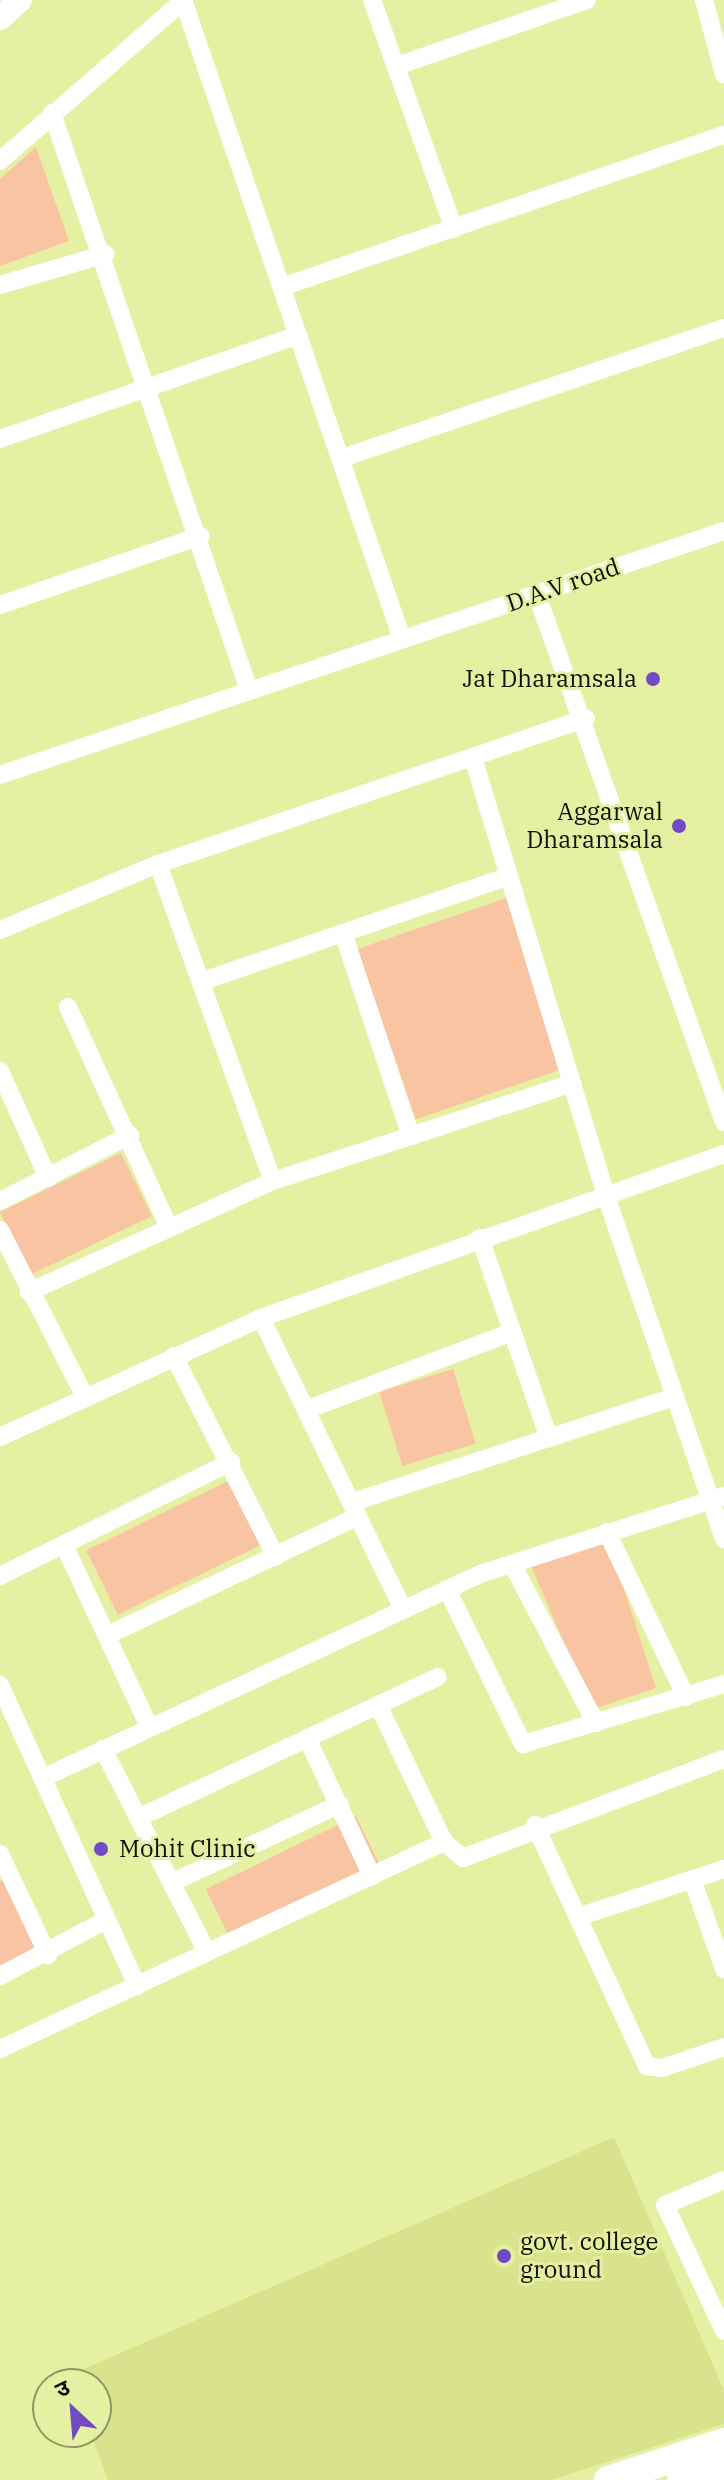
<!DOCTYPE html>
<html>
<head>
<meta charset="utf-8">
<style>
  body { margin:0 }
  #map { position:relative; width:724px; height:2480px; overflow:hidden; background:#e6f0a3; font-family:"IBM Plex Serif","Noto Sans Devanagari",serif }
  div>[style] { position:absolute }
  .built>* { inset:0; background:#d9e38e }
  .green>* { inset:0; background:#f9c4a2; transform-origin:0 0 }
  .minor>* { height:18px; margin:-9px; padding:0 9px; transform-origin:9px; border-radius:9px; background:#fff }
  .secondary>* { height:24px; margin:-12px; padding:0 12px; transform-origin:12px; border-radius:12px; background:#fff }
  .trunk>* { height:28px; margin:-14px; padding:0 14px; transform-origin:14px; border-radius:14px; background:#fff }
  .dots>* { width:22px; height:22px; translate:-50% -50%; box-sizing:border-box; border:4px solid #e6f0a3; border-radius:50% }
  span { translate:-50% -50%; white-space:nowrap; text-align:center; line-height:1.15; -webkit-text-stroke:6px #e6f0a3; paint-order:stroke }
  .street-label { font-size:24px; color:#0f1000 }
  .poi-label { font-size:24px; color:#0f1000 }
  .right { translate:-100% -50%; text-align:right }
  .left { translate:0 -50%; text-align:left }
  .north { position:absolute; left:32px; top:2368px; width:80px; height:80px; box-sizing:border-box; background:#e6f0a3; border:2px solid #909662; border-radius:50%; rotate:334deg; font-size:22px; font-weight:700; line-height:32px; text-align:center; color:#0f1000 }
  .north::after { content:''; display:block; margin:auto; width:28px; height:36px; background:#724bc4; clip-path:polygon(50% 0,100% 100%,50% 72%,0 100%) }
</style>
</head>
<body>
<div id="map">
  <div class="built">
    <div style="clip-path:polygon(614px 2137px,724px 2390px,724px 2424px,551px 2480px,108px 2480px,90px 2432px,96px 2432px,96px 2384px,72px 2384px,68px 2376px)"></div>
  </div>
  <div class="green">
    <div style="clip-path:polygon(36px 147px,69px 241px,0 266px,0 179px)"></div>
    <div style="left:515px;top:895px;width:180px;height:167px;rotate:71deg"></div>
    <div style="left:121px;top:1153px;width:70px;height:135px;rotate:64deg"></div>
    <div style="left:453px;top:1369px;width:78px;height:77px;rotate:73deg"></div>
    <div style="left:230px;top:1480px;width:72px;height:160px;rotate:64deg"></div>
    <div style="clip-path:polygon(608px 1539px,656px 1688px,593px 1709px,530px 1564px)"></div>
    <div style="left:356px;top:1816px;width:55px;height:167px;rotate:64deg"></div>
    <div style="clip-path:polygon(18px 1874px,53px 1945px,0 1971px,0 1882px)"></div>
  </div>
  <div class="minor">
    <div style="left:183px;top:0;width:675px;rotate:71.08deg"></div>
    <div style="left:372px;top:0;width:243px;rotate:70.3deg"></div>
    <div style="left:704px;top:0;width:77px;rotate:74.9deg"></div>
    <div style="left:397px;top:66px;width:201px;rotate:-19.2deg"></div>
    <div style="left:52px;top:113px;width:610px;rotate:71.15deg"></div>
    <div style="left:0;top:161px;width:243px;rotate:-41.2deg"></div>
    <div style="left:0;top:285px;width:110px;rotate:-16.3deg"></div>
    <div style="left:282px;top:287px;width:467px;rotate:-19deg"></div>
    <div style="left:0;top:439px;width:316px;rotate:-19.2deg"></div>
    <div style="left:345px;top:457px;width:400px;rotate:-18.8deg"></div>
    <div style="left:537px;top:595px;width:559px;rotate:70.46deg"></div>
    <div style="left:0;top:605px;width:212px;rotate:-19deg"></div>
    <div style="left:474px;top:761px;width:458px;rotate:73.1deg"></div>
    <div style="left:607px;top:1199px;width:360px;rotate:71deg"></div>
    <div style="left:0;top:775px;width:764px;rotate:-18.62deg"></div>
    <div style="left:158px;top:864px;width:337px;rotate:70.1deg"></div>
    <div style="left:0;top:930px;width:171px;rotate:-22.7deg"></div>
    <div style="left:158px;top:864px;width:452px;rotate:-18.8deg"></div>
    <div style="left:344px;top:936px;width:211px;rotate:71.5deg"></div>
    <div style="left:206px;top:980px;width:317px;rotate:-18.9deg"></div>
    <div style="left:68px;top:1007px;width:240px;rotate:65.4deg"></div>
    <div style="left:0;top:1071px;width:117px;rotate:65.8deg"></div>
    <div style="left:0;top:1201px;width:146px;rotate:-26.9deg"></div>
    <div style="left:0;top:1230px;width:187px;rotate:63deg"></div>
    <div style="left:480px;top:1238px;width:212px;rotate:71deg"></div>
    <div style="left:29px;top:1292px;width:268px;rotate:-24.5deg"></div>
    <div style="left:273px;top:1181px;width:315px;rotate:-18.1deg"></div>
    <div style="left:261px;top:1318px;width:322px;rotate:64deg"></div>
    <div style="left:174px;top:1356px;width:225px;rotate:63.1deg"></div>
    <div style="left:311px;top:1408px;width:215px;rotate:-20.7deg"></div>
    <div style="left:0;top:1437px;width:287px;rotate:-24.5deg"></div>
    <div style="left:261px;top:1318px;width:491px;rotate:-19.5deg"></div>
    <div style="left:353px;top:1502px;width:338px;rotate:-18.1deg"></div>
    <div style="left:607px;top:1532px;width:183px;rotate:64.4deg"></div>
    <div style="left:65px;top:1547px;width:195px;rotate:64.9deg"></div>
    <div style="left:512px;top:1564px;width:180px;rotate:62.2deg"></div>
    <div style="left:0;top:1576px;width:258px;rotate:-26.3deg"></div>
    <div style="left:447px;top:1589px;width:173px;rotate:63.9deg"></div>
    <div style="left:523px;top:1744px;width:210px;rotate:-16.6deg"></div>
    <div style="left:108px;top:1635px;width:275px;rotate:-25.4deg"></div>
    <div style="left:0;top:1685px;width:331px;rotate:65.5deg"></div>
    <div style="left:378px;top:1705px;width:152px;rotate:64.3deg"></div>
    <div style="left:444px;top:1842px;width:25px;rotate:40deg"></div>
    <div style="left:463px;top:1858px;width:279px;rotate:-20.8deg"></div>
    <div style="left:307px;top:1738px;width:153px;rotate:64.8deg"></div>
    <div style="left:103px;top:1749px;width:226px;rotate:62.9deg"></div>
    <div style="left:45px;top:1777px;width:480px;rotate:-25deg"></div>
    <div style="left:480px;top:1574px;width:256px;rotate:-17.7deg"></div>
    <div style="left:138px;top:1818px;width:331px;rotate:-25.2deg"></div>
    <div style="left:535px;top:1825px;width:266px;rotate:65.1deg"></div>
    <div style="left:647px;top:2066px;width:15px;rotate:8deg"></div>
    <div style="left:662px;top:2068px;width:65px;rotate:-18.7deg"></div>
    <div style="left:0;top:1854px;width:112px;rotate:64.6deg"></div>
    <div style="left:692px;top:1879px;width:96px;rotate:70.4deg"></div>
    <div style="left:173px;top:1882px;width:184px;rotate:-25deg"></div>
    <div style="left:581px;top:1916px;width:151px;rotate:-18.2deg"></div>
    <div style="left:0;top:1976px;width:120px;rotate:-27.8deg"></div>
    <div style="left:0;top:2049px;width:490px;rotate:-25deg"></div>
    <div style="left:724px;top:2180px;width:64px;rotate:157deg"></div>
    <div style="left:665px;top:2205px;width:139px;rotate:64.9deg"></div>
  </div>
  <div class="secondary">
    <div style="left:0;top:18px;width:27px;rotate:-42deg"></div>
  </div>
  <div class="trunk">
    <div style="left:608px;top:2480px;width:122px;rotate:-18.1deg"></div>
    <div style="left:681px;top:2480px;width:46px;rotate:-19.2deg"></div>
  </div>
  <div class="dots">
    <div style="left:653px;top:679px;background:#724bc4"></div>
    <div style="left:679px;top:826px;background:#724bc4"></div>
    <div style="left:101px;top:1849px;background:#724bc4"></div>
    <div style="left:504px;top:2256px;background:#724bc4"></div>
  </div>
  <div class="street-label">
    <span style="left:563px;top:585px;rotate:-19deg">D.A.V road</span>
  </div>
  <div class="poi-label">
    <span class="right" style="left:637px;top:679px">Jat Dharamsala</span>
    <span class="right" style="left:663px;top:826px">Aggarwal<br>Dharamsala</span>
    <span class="left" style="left:119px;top:1849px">Mohit Clinic</span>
    <span class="left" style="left:520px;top:2256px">govt. college<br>ground</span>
  </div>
  <div class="north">उ</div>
</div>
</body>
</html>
